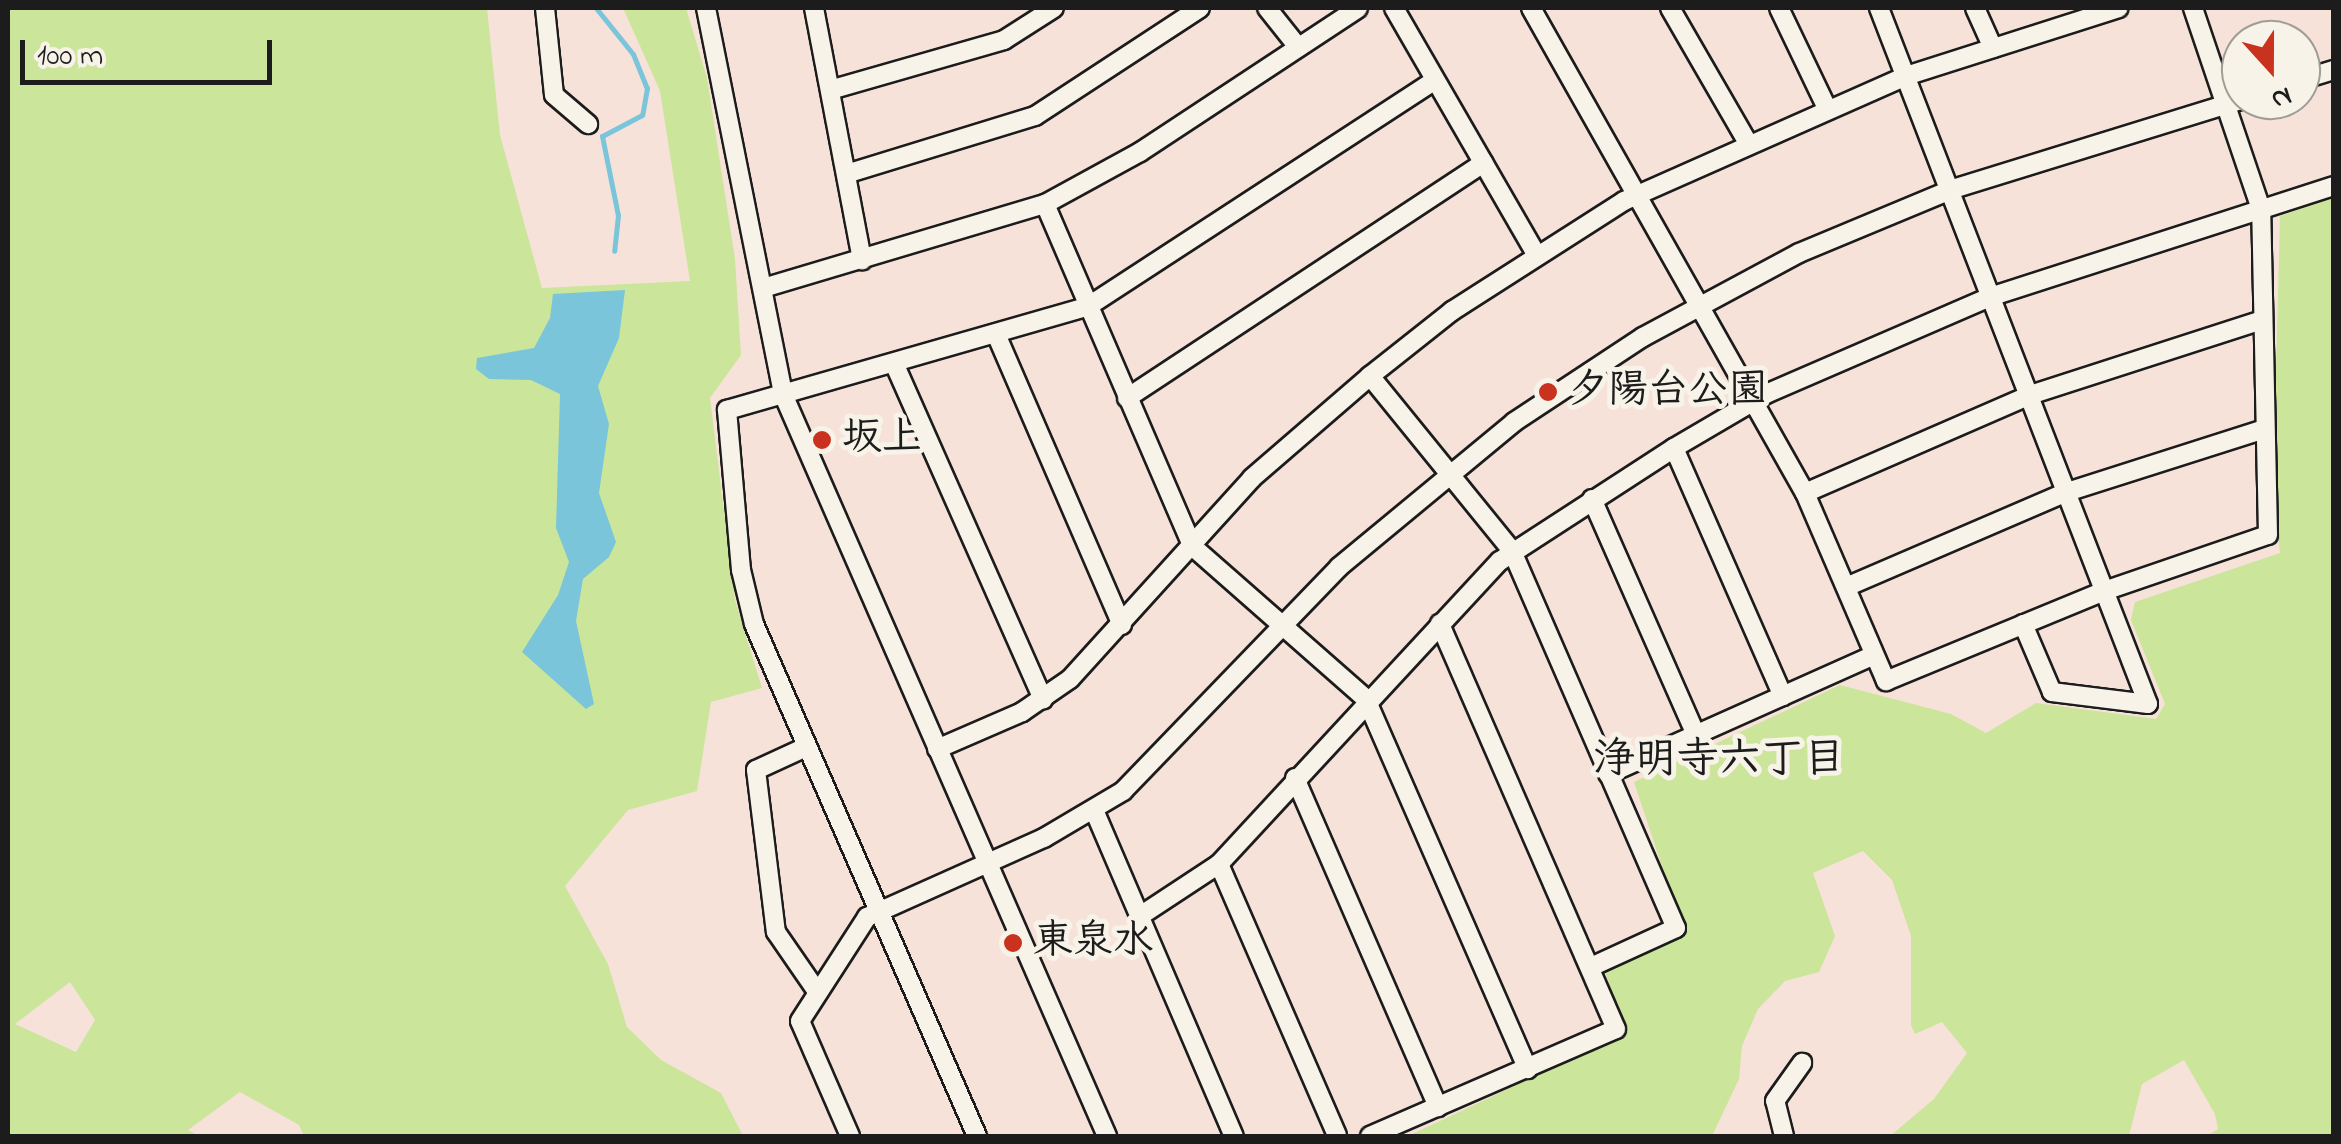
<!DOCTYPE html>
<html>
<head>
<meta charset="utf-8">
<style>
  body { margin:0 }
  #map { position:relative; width:2341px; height:1144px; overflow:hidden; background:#f7e2da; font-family:"Indie Flower","Klee One",sans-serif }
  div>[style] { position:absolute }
  .green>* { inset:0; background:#cbe59b }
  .water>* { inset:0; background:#7ac5da }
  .stream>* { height:5px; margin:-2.5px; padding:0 2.5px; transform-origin:2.5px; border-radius:2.5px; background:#7ac5da }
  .roads { filter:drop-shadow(2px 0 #1c1c1c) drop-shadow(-2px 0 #1c1c1c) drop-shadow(0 2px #1c1c1c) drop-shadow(0 -2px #1c1c1c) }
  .minor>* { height:18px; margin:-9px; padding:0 9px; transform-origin:9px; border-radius:9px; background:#f7f3e8 }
  .dots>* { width:28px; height:28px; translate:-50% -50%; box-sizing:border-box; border:5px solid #f7f3e8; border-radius:50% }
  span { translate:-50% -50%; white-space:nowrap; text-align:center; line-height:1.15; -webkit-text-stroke:10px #f7f3e8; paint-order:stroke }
  .poi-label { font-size:40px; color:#1c1c1c; font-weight:700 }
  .left { translate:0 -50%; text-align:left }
  .neighbourhood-label { font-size:42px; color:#1c1c1c; font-weight:700 }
  .frame { position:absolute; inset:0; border:10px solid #1c1c1c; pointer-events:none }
  .north { position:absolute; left:2221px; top:20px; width:100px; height:100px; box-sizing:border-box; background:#f7f3e8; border:2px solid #9f9d96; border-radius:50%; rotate:159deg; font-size:28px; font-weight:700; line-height:40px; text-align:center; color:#1c1c1c }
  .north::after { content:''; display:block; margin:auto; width:35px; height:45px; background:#c8321e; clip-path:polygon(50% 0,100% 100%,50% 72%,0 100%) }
  .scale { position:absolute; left:20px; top:40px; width:252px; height:45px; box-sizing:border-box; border:5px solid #1c1c1c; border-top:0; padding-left:12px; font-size:30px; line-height:35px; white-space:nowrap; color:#1c1c1c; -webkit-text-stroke:8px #f7f3e8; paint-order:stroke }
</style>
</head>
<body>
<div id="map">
  <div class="green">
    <div style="clip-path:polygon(evenodd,8px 8px,487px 8px,500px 135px,542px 288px,690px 281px,660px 91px,623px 8px,686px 8px,707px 78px,735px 259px,741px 355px,710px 398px,735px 600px,762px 688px,711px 702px,697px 791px,628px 810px,565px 886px,608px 964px,627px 1027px,661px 1060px,721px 1093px,743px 1136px,304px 1136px,299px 1125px,240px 1092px,188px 1130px,199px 1136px,8px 1136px,8px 8px,70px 982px,95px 1020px,76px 1052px,15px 1024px,70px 982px)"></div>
    <div style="clip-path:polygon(2333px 198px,2333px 1136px,2207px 1136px,2218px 1129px,2215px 1114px,2184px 1060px,2142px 1084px,2129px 1136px,1890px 1136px,1934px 1099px,1967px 1053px,1942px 1022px,1915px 1034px,1911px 1025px,1911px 936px,1892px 880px,1863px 851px,1813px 873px,1835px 936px,1819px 972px,1785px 981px,1758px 1009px,1742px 1046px,1739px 1079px,1712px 1136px,1408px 1136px,1625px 1034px,1604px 968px,1683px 930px,1634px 782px,1840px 685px,1951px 714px,1986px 733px,2036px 703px,2156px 719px,2165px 704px,2131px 620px,2135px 602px,2280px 553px,2273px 488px,2280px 216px)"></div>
  </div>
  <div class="water">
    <div style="clip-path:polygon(625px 290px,619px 338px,598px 386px,609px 424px,599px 493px,616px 542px,609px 557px,583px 579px,576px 621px,594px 704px,586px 709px,522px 652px,558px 595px,569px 562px,556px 528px,560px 394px,531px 380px,489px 379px,476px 369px,477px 358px,534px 348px,550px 318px,553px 294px)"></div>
  </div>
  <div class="stream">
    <div style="left:596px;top:8px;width:59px;rotate:51.2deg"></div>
    <div style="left:633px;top:54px;width:37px;rotate:68deg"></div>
    <div style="left:647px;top:88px;width:27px;rotate:100deg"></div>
    <div style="left:642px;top:115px;width:45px;rotate:152.3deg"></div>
    <div style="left:602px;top:136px;width:81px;rotate:78.6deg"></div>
    <div style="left:618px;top:215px;width:36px;rotate:96deg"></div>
  </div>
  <div class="roads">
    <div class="minor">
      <div style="left:545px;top:8px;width:87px;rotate:84.1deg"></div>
      <div style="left:554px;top:95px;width:45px;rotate:40.5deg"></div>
      <div style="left:706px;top:8px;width:394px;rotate:78.7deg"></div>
      <div style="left:783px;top:394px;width:810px;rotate:66.41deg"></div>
      <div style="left:814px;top:8px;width:257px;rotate:79.2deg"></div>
      <div style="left:1267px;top:8px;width:50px;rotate:51.5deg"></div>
      <div style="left:1394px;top:8px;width:286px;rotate:60deg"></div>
      <div style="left:1531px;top:8px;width:557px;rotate:60.54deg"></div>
      <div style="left:1805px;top:493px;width:205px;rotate:66.7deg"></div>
      <div style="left:1886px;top:681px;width:236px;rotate:-22.4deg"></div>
      <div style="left:2104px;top:591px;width:173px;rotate:-18.9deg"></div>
      <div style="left:2268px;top:535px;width:326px;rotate:-91.2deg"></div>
      <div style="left:2261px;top:209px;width:212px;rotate:-108.7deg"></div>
      <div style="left:1670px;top:8px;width:156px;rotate:60deg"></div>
      <div style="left:1779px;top:8px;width:111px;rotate:64.4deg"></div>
      <div style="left:1879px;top:8px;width:746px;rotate:68.87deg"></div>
      <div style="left:2148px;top:704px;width:97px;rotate:-172.9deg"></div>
      <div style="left:2052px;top:692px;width:74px;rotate:-113.1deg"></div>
      <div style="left:1975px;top:8px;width:44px;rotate:65.8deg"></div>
      <div style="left:2301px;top:80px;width:34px;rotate:-17deg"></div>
      <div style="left:830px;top:90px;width:181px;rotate:-16deg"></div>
      <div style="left:1004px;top:40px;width:59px;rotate:-32.6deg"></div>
      <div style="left:846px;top:174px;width:198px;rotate:-17.1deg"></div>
      <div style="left:1035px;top:116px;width:197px;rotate:-33.2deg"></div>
      <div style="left:1045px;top:204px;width:372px;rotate:66.7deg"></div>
      <div style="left:1192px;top:546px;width:232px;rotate:41.3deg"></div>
      <div style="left:1366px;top:699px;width:404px;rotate:66.4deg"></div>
      <div style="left:763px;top:288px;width:294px;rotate:-16.6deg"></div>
      <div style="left:1045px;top:204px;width:108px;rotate:-28.7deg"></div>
      <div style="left:1140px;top:152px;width:261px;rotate:-33.4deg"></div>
      <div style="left:996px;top:334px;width:317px;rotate:66.6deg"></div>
      <div style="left:894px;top:363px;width:368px;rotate:66.1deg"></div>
      <div style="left:1370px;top:376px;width:225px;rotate:50.9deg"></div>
      <div style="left:1512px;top:551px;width:411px;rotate:66.5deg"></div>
      <div style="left:1676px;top:928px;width:94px;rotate:155.4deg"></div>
      <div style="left:1127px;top:398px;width:427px;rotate:-33.4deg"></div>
      <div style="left:1674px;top:448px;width:271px;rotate:66.3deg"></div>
      <div style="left:1805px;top:493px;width:245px;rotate:-23.5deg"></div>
      <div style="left:2030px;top:395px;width:244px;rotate:-17.9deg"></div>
      <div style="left:1592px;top:499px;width:258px;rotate:66.2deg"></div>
      <div style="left:1846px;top:587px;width:241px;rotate:-23.3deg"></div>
      <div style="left:2067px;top:492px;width:207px;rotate:-17.7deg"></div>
      <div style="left:806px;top:747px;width:55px;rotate:155.3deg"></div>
      <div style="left:756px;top:770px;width:163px;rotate:83deg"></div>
      <div style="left:776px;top:932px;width:70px;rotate:55.4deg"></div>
      <div style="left:937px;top:749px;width:93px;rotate:-23.5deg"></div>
      <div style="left:1022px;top:712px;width:58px;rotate:-34.5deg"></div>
      <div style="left:1070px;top:679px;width:271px;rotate:-47.8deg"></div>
      <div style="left:1252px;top:478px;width:156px;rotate:-40.8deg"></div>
      <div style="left:1370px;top:376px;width:105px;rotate:-38.4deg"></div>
      <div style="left:1452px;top:311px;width:204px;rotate:-32.6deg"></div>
      <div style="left:1624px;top:201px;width:312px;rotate:-23.9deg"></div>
      <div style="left:1909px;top:75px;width:220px;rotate:-17.7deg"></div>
      <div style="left:1608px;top:774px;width:291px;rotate:-24.1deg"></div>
      <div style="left:1295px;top:778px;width:359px;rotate:66.5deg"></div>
      <div style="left:1094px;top:810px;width:355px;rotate:66.8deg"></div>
      <div style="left:1219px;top:864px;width:296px;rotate:66.5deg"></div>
      <div style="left:1140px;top:916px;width:95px;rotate:-33.4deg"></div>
      <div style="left:1219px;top:864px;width:413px;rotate:-47.2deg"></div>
      <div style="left:1500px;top:561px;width:207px;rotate:-33deg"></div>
      <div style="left:1674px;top:448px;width:107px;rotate:-30.4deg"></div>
      <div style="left:1766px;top:394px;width:247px;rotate:-23.4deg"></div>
      <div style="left:1993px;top:296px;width:358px;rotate:-17.9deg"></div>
      <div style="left:850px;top:1136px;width:125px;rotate:-113.5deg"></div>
      <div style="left:800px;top:1021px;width:124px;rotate:-57.2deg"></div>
      <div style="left:867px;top:917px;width:194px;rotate:-24.1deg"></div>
      <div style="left:1044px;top:838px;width:92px;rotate:-30.7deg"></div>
      <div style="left:1123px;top:791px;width:311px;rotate:-46deg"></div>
      <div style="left:1339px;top:567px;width:227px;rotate:-39.6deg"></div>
      <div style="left:1514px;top:422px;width:154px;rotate:-33.4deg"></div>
      <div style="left:1643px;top:337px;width:177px;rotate:-28.3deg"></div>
      <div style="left:1799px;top:253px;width:167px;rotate:-22.6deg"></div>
      <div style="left:1953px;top:189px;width:301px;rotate:-17.2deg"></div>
      <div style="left:977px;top:1136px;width:558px;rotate:-113.54deg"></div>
      <div style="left:754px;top:624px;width:56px;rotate:-103.5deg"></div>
      <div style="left:741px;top:570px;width:161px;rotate:-95deg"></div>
      <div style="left:727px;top:410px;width:374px;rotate:-16deg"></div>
      <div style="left:1087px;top:307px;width:415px;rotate:-33.1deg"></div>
      <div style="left:1370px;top:1136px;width:268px;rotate:-23.5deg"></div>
      <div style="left:1616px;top:1029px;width:442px;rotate:-113.5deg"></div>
      <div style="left:1784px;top:1136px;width:36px;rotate:-104deg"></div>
      <div style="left:1775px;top:1101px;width:47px;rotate:-54.6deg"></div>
    </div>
  </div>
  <div class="dots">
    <div style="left:1548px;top:392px;background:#c8321e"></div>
    <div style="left:822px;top:440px;background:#c8321e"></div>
    <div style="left:1013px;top:943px;background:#c8321e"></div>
  </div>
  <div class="poi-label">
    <span class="left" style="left:1568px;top:392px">夕陽台公園</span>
    <span class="left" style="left:842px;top:440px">坂上</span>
    <span class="left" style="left:1033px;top:943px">東泉水</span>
  </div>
  <div class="neighbourhood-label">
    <span style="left:1719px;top:761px">浄明寺六丁目</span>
  </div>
  <div class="frame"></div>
  <div class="north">N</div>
  <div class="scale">100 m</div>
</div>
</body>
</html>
